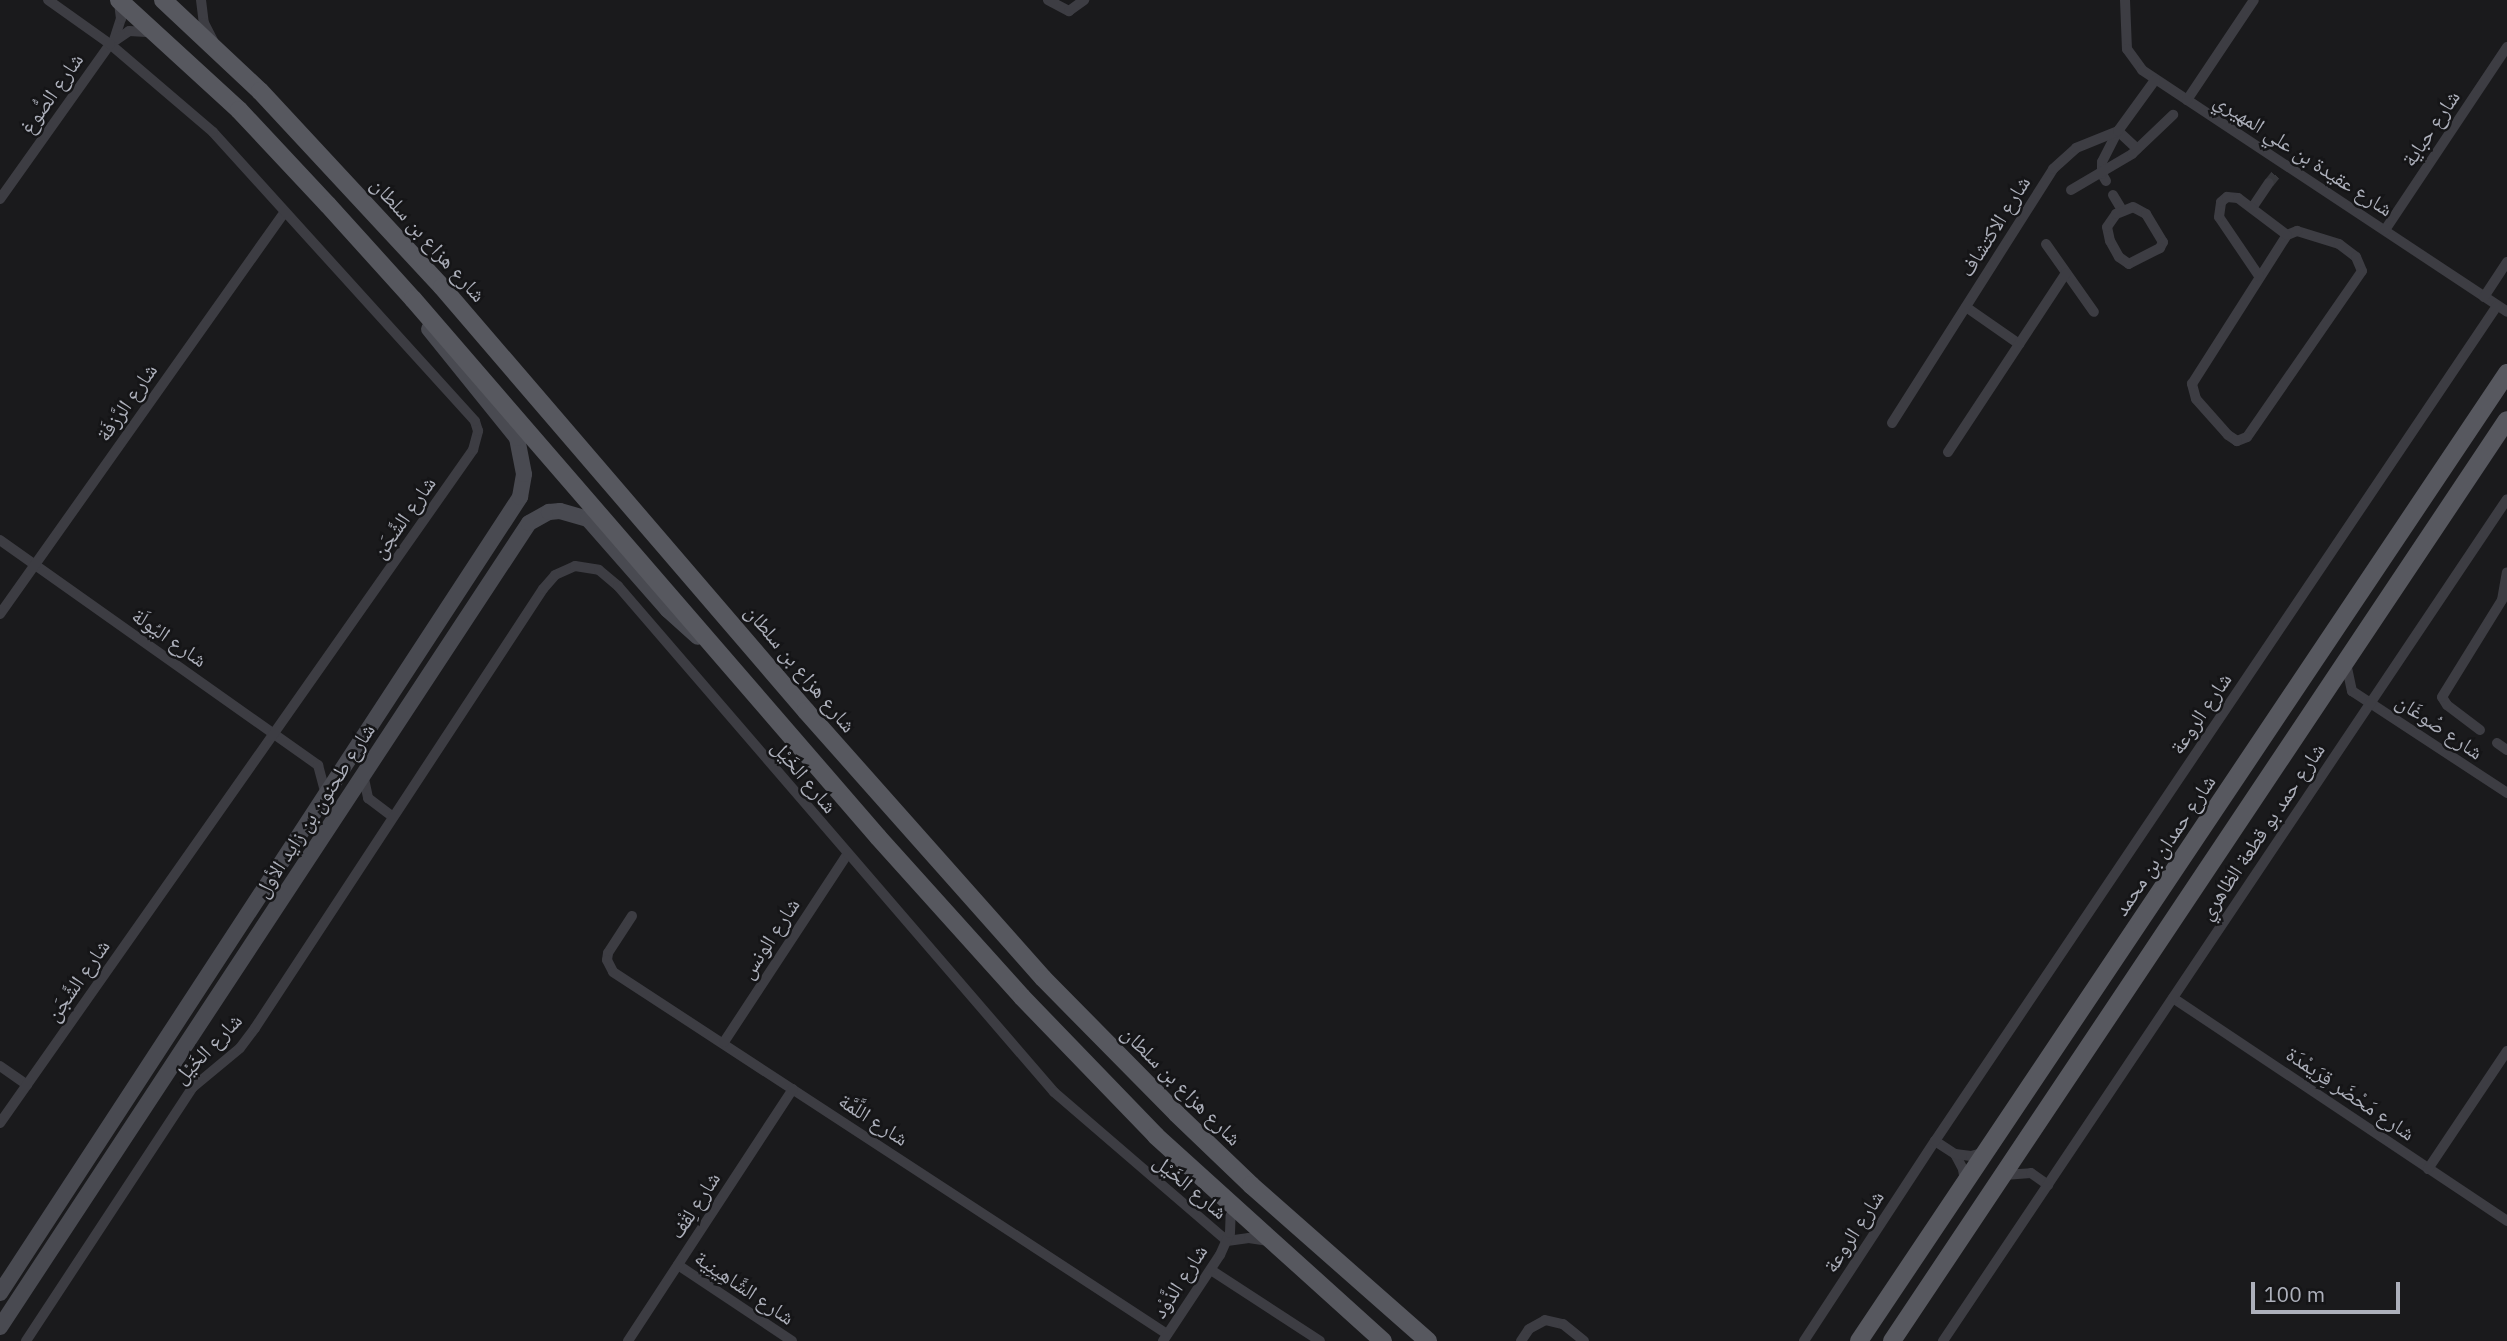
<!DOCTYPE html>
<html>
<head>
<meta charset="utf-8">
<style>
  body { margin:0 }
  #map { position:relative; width:2507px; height:1341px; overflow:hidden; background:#1a1a1c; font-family:"IBM Plex Sans","Noto Naskh Arabic",sans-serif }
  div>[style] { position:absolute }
  .street-tunnel>* { height:10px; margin-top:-5px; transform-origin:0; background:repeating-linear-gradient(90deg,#37383c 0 10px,transparent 0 15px) }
  .street>* { height:10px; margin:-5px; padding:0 5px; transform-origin:5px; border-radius:5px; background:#3d3d43 }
  .secondary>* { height:16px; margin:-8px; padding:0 8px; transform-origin:8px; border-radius:8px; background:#494a51 }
  .primary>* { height:18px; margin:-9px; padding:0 9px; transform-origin:9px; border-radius:9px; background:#57585f }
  span { translate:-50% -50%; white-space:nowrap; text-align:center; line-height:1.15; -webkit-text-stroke:5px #151517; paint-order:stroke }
  .street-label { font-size:21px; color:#adb0bb }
  .scale { position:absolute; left:2251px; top:1282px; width:149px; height:32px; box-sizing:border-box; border:4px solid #adb0bb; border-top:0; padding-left:9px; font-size:21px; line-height:24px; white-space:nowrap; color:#adb0bb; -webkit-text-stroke:5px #151517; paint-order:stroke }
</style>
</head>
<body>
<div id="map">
  <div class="street-tunnel">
    <div style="left:2269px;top:183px;width:13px;rotate:-51deg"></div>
  </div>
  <div class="street">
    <div style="left:201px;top:0;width:23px;rotate:83deg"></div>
    <div style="left:204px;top:23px;width:20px;rotate:63deg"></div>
    <div style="left:1048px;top:0;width:24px;rotate:28deg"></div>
    <div style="left:1069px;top:11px;width:19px;rotate:-36deg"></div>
    <div style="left:2125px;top:0;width:49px;rotate:87.7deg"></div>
    <div style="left:2127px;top:49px;width:26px;rotate:54deg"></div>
    <div style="left:2142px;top:70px;width:438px;rotate:33.5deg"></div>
    <div style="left:114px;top:40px;width:22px;rotate:-72deg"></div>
    <div style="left:121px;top:19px;width:17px;rotate:-97deg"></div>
    <div style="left:2187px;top:100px;width:120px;rotate:-56.2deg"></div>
    <div style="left:2106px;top:181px;width:8px;rotate:-120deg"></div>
    <div style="left:2102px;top:174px;width:12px;rotate:-90deg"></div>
    <div style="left:2102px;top:162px;width:35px;rotate:-63deg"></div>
    <div style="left:2118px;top:131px;width:26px;rotate:43deg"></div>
    <div style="left:2071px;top:190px;width:71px;rotate:-30.5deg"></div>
    <div style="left:2132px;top:154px;width:57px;rotate:-43.6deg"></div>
    <div style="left:2113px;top:195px;width:17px;rotate:59deg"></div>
    <div style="left:0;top:199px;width:190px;rotate:-54.6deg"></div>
    <div style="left:110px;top:44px;width:23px;rotate:-34deg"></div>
    <div style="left:129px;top:31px;width:22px;rotate:3deg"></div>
    <div style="left:2133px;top:207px;width:15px;rotate:28deg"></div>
    <div style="left:2146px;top:214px;width:33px;rotate:59deg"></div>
    <div style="left:2163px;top:242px;width:7px;rotate:117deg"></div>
    <div style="left:2160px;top:248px;width:35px;rotate:153deg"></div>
    <div style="left:2129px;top:264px;width:12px;rotate:-145deg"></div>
    <div style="left:2119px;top:257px;width:18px;rotate:-119deg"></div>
    <div style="left:2110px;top:241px;width:14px;rotate:-102deg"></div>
    <div style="left:2107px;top:227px;width:16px;rotate:-55deg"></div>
    <div style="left:2116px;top:214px;width:18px;rotate:-22deg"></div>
    <div style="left:2252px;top:208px;width:30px;rotate:-56deg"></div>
    <div style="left:2385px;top:230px;width:220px;rotate:-56.3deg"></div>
    <div style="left:2297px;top:231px;width:44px;rotate:17.2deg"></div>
    <div style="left:2339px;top:244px;width:21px;rotate:37deg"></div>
    <div style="left:2356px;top:257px;width:15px;rotate:67deg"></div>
    <div style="left:2362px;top:271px;width:202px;rotate:124.7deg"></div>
    <div style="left:2247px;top:437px;width:11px;rotate:158deg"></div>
    <div style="left:2237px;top:441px;width:11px;rotate:-146deg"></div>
    <div style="left:2228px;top:435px;width:48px;rotate:-131.6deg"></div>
    <div style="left:2196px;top:399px;width:16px;rotate:-105deg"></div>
    <div style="left:2192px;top:384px;width:177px;rotate:-57.5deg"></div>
    <div style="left:2287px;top:235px;width:11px;rotate:-22deg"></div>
    <div style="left:2046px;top:244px;width:83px;rotate:54.8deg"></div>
    <div style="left:2259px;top:276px;width:71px;rotate:-124.1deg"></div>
    <div style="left:2219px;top:217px;width:15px;rotate:-82deg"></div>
    <div style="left:2221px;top:202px;width:8px;rotate:-40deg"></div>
    <div style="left:2227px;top:197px;width:11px;rotate:5deg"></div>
    <div style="left:2238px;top:198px;width:61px;rotate:37.1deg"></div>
    <div style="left:2484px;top:297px;width:42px;rotate:-56.7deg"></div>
    <div style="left:1966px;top:307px;width:65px;rotate:34.9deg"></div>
    <div style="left:1892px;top:423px;width:301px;rotate:-57.6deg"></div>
    <div style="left:2053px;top:169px;width:31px;rotate:-42deg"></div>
    <div style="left:2076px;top:148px;width:45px;rotate:-22deg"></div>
    <div style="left:2118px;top:131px;width:63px;rotate:-54deg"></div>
    <div style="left:1948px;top:452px;width:214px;rotate:-56.6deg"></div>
    <div style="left:0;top:540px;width:390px;rotate:35.3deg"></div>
    <div style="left:318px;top:765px;width:31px;rotate:75deg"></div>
    <div style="left:0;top:614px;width:491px;rotate:-54.7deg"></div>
    <div style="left:2346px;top:663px;width:29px;rotate:78deg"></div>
    <div style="left:2352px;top:691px;width:186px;rotate:33.3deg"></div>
    <div style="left:2480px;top:730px;width:41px;rotate:-142.9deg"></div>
    <div style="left:2447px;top:705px;width:9px;rotate:-122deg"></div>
    <div style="left:2442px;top:697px;width:114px;rotate:-58.3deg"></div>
    <div style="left:2502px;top:600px;width:28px;rotate:-80deg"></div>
    <div style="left:2497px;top:743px;width:12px;rotate:35deg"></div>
    <div style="left:363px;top:774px;width:25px;rotate:78deg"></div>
    <div style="left:368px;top:798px;width:31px;rotate:37deg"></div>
    <div style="left:632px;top:916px;width:44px;rotate:123deg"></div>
    <div style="left:608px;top:953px;width:7px;rotate:98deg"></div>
    <div style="left:607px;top:960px;width:13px;rotate:63deg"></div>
    <div style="left:613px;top:972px;width:662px;rotate:33.16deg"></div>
    <div style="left:2173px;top:998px;width:402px;rotate:33.7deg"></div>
    <div style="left:724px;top:1042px;width:224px;rotate:-56.7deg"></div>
    <div style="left:0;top:1066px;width:33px;rotate:35deg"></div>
    <div style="left:0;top:1123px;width:823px;rotate:-54.9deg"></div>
    <div style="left:473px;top:450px;width:20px;rotate:-75deg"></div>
    <div style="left:478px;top:431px;width:10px;rotate:-107deg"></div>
    <div style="left:475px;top:421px;width:390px;rotate:-132.2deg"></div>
    <div style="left:213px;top:132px;width:135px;rotate:-139.5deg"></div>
    <div style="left:110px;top:44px;width:76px;rotate:-144.6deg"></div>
    <div style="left:1935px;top:1141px;width:24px;rotate:33deg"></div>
    <div style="left:1955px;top:1154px;width:17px;rotate:62deg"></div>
    <div style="left:1963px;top:1169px;width:13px;rotate:81deg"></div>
    <div style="left:1955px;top:1154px;width:16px;rotate:7deg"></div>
    <div style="left:1971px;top:1156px;width:16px;rotate:-15deg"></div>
    <div style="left:2428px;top:1169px;width:142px;rotate:-56.2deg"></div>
    <div style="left:2004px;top:1175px;width:27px;rotate:-4deg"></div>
    <div style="left:2031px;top:1173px;width:21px;rotate:35deg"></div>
    <div style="left:1227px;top:1241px;width:22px;rotate:-8deg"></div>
    <div style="left:1249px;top:1238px;width:20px;rotate:9deg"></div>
    <div style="left:678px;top:1265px;width:137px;rotate:33.7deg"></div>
    <div style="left:1211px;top:1270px;width:130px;rotate:33.1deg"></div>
    <div style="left:26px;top:1341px;width:303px;rotate:-56.7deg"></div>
    <div style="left:192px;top:1088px;width:62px;rotate:-39.8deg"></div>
    <div style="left:240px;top:1048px;width:25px;rotate:-53deg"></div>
    <div style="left:255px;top:1028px;width:525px;rotate:-56.73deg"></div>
    <div style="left:543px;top:589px;width:18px;rotate:-49deg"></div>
    <div style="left:555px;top:575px;width:22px;rotate:-24deg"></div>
    <div style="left:575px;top:566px;width:24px;rotate:9deg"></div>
    <div style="left:599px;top:570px;width:25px;rotate:40deg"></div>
    <div style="left:618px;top:586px;width:668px;rotate:49.25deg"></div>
    <div style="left:1054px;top:1092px;width:228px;rotate:40.7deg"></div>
    <div style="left:628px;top:1341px;width:301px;rotate:-56.8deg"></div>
    <div style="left:1163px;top:1341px;width:103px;rotate:-56.5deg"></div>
    <div style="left:1220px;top:1255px;width:24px;rotate:-66deg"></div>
    <div style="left:1230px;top:1233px;width:27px;rotate:-88deg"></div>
    <div style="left:1521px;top:1341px;width:14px;rotate:-56deg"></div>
    <div style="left:1529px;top:1329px;width:18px;rotate:-29deg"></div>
    <div style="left:1545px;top:1320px;width:18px;rotate:13deg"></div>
    <div style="left:1563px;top:1324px;width:27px;rotate:39deg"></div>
    <div style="left:1804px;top:1341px;width:239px;rotate:-56.8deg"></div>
    <div style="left:1935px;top:1141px;width:1007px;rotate:-56.06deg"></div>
    <div style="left:1943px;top:1341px;width:1013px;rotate:-56.18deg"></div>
  </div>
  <div class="secondary">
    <div style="left:0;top:1293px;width:951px;rotate:-56.84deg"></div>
    <div style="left:520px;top:497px;width:23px;rotate:-80deg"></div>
    <div style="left:524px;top:474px;width:37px;rotate:-101deg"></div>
    <div style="left:517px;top:438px;width:140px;rotate:-128.9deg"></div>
    <div style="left:0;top:1327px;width:962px;rotate:-56.66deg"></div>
    <div style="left:529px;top:523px;width:23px;rotate:-29deg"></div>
    <div style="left:549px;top:512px;width:11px;rotate:-5deg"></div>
    <div style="left:560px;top:511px;width:29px;rotate:16deg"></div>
    <div style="left:588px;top:519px;width:121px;rotate:48.7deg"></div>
    <div style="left:668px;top:610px;width:40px;rotate:42deg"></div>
  </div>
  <div class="primary">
    <div style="left:119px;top:0;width:163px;rotate:42.5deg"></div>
    <div style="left:239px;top:110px;width:130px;rotate:46.9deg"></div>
    <div style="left:328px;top:205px;width:127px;rotate:47.9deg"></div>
    <div style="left:413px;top:299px;width:711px;rotate:49.16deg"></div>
    <div style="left:878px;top:837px;width:215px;rotate:48deg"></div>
    <div style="left:1022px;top:997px;width:193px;rotate:46deg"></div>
    <div style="left:1156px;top:1136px;width:306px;rotate:42.1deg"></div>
    <div style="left:163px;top:0;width:133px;rotate:43.2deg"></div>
    <div style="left:260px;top:91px;width:267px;rotate:47.1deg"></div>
    <div style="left:442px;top:287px;width:559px;rotate:49.35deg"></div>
    <div style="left:806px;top:711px;width:357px;rotate:48.4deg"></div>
    <div style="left:1043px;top:978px;width:191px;rotate:45.4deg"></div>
    <div style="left:1177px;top:1114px;width:103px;rotate:43.8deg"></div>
    <div style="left:1251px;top:1185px;width:236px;rotate:41.4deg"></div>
    <div style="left:1859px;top:1341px;width:1165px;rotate:-56.2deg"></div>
    <div style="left:1892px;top:1341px;width:1107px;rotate:-56.27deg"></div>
  </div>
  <div class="street-label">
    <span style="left:51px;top:93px;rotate:-55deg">شارع الصُّوغ</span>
    <span style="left:2430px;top:128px;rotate:-56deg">شارع حباية</span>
    <span style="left:2304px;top:154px;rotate:33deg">شارع عقيدة بن علي المهيري</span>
    <span style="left:1994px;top:226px;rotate:-58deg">شارع الاكتشاف</span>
    <span style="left:429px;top:239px;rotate:48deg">شارع هزاع بن سلطان</span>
    <span style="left:126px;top:402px;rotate:-55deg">شارع الرَّزفَة</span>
    <span style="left:403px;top:517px;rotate:-55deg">شارع الشَّجَن</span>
    <span style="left:170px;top:637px;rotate:35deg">شارع اليُولَة</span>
    <span style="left:801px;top:668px;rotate:50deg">شارع هزاع بن سلطان</span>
    <span style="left:2200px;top:713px;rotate:-56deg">شارع الروعة</span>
    <span style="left:2440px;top:726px;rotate:34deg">شارع صُوغَان</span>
    <span style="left:805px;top:776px;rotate:50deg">شارع الخَيْل</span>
    <span style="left:314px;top:810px;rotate:-57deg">شارع طحنون بن زايد الأول</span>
    <span style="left:2261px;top:831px;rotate:-56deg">شارع حمد بو قطعة الظاهري</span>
    <span style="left:2164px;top:845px;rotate:-56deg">شارع حمدان بن محمد</span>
    <span style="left:769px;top:938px;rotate:-57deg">شارع الونس</span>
    <span style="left:77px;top:980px;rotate:-55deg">شارع الشَّجَن</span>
    <span style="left:207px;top:1048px;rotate:-46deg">شارع الخَيْل</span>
    <span style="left:1182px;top:1085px;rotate:45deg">شارع هزاع بن سلطان</span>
    <span style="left:2351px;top:1093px;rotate:34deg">شارع مَحْضَر قِرَيمْدَة</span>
    <span style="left:874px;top:1119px;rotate:33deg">شارع اللَّمَّة</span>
    <span style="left:1191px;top:1186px;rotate:40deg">شارع الخَيْل</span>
    <span style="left:694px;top:1205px;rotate:-57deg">شارع لِقْف</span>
    <span style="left:1853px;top:1231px;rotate:-57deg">شارع الروعة</span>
    <span style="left:1179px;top:1281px;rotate:-57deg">شارع الذَّوْد</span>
    <span style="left:745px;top:1287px;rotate:34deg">شارع الشَّاهِينِية</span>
  </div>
  <div class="scale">100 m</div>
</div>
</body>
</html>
